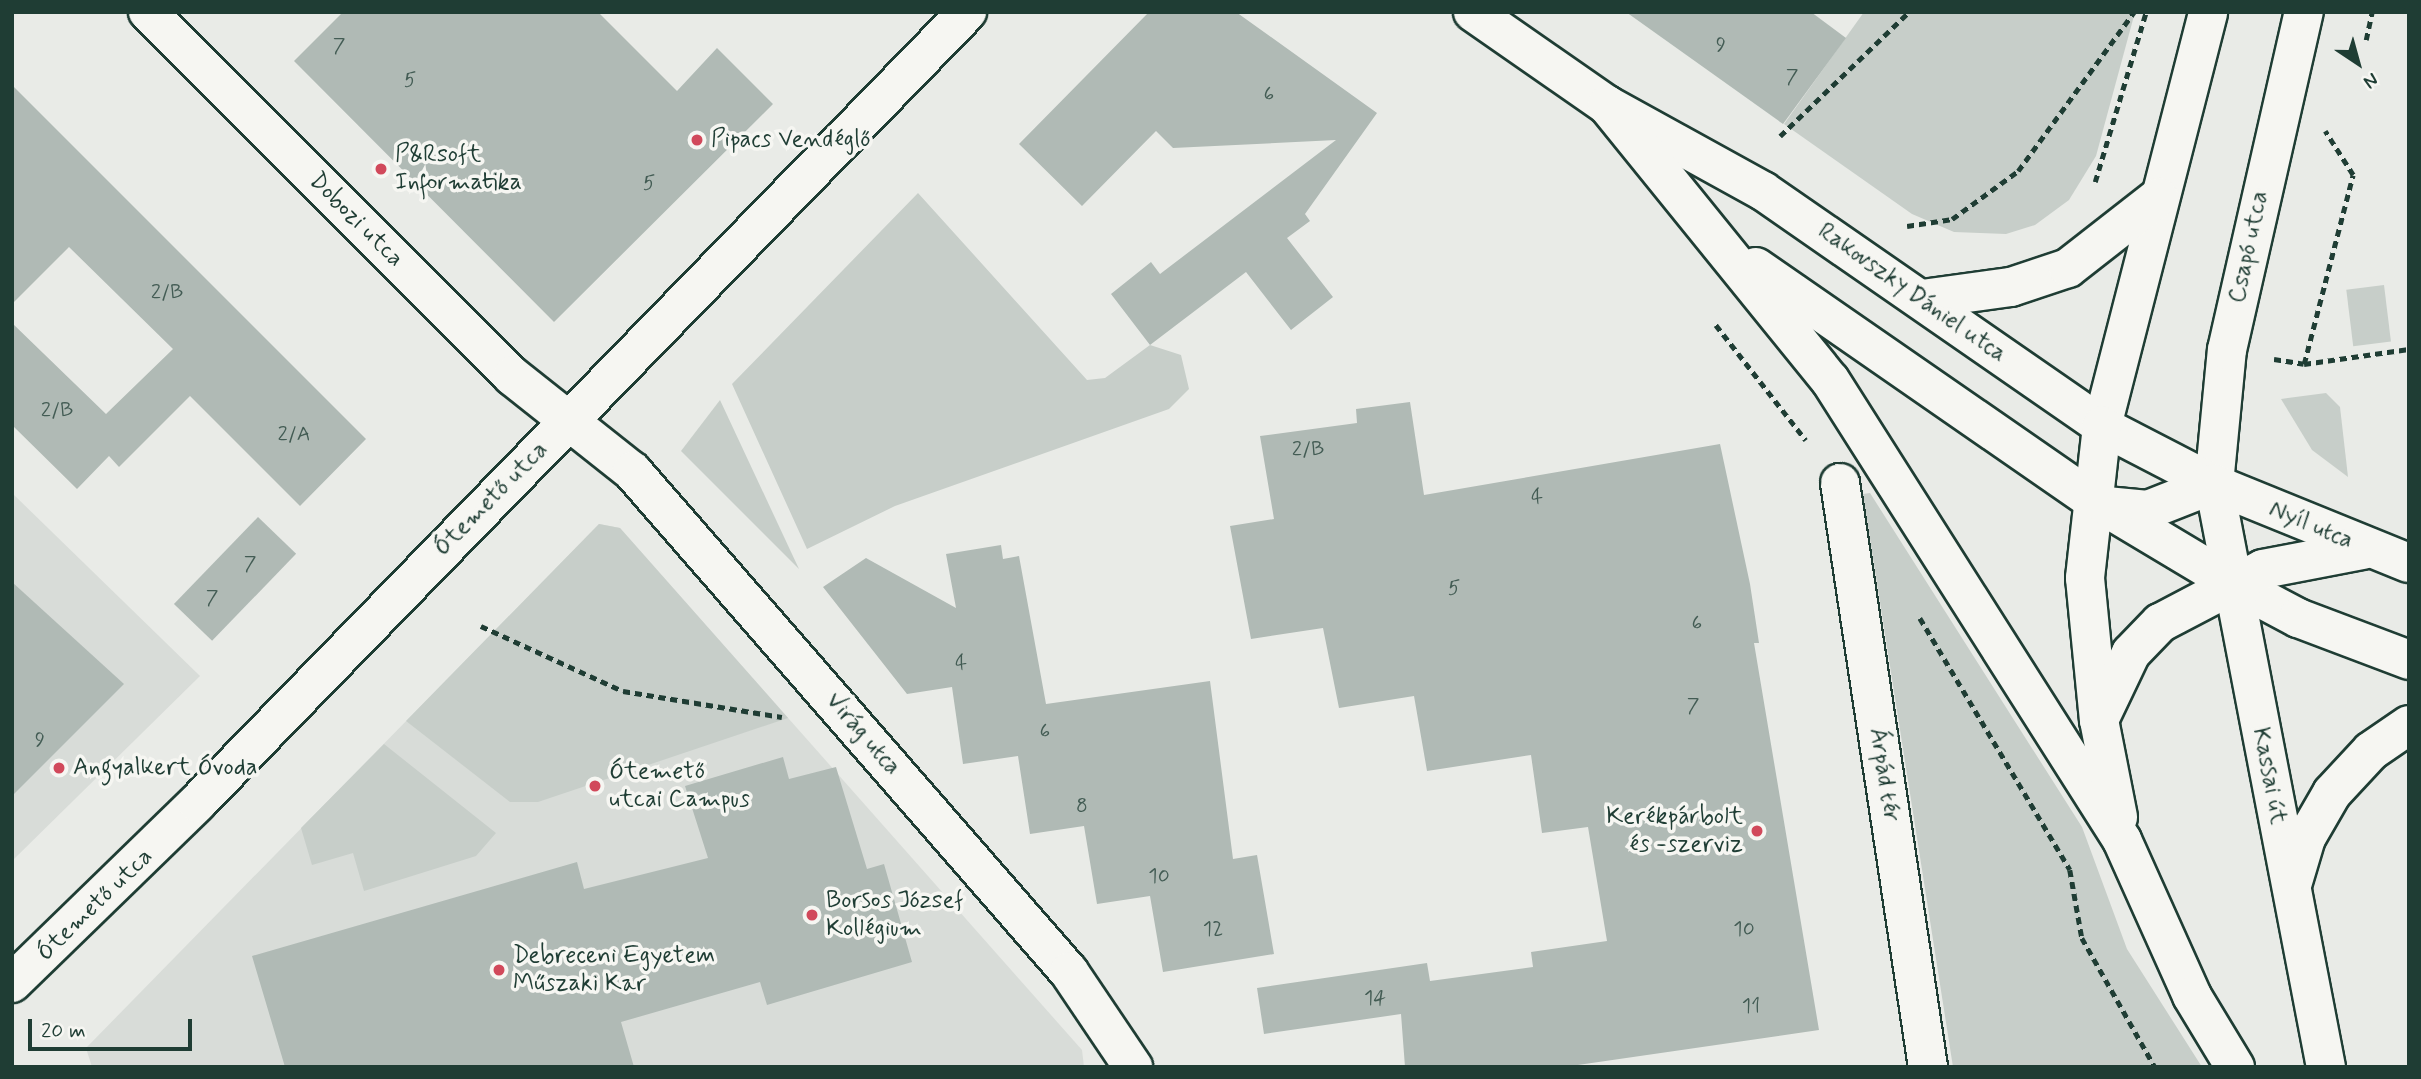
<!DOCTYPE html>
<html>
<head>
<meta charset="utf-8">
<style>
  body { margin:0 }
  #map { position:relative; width:2421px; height:1079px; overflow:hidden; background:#e9ebe7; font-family:Mynerve,sans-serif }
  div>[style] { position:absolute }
  .built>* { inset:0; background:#d8dcd8 }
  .green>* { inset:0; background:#c7cec9; transform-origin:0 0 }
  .building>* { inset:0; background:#b0bab5; transform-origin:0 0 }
  .path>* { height:4.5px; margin-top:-2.25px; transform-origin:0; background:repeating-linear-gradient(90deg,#1f3d34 0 7px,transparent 0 12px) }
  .roads { filter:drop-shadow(2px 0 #1f3d34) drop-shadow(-2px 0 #1f3d34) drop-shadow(0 2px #1f3d34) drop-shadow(0 -2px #1f3d34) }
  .minor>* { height:38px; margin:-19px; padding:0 19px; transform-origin:19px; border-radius:19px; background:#f6f6f2 }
  .tertiary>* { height:38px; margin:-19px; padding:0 19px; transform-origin:19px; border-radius:19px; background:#f6f6f2 }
  .primary>* { height:38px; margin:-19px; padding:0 19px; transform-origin:19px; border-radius:19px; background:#f6f6f2 }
  .dots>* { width:19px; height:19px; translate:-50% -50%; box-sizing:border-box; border:4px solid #f6f6f2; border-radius:50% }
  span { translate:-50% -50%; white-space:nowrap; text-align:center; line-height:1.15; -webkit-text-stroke:7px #f6f6f2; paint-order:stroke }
  .number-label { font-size:21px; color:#435c54 }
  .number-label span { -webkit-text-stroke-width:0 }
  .poi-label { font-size:24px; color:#1f3d34 }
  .left { translate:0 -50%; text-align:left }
  .right { translate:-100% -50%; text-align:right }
  .street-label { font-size:24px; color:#1f3d34 }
  .frame { position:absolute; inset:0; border:14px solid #1f3d34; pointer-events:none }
  .north { position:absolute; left:2323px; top:28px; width:70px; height:70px; -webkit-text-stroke:5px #f6f6f2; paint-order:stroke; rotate:144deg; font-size:19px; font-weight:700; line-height:28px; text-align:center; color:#1f3d34 }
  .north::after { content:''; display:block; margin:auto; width:24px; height:32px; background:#1f3d34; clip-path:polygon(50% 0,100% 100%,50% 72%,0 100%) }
  .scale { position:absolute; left:28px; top:1019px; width:164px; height:32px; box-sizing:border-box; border:4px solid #1f3d34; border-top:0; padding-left:9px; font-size:21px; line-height:24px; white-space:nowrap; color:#1f3d34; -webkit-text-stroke:5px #f6f6f2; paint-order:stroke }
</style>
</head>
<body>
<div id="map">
  <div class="built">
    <div style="clip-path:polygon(12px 493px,200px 676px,12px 861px)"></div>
    <div style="clip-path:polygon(599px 524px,620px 528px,1082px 1050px,1084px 1067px,92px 1067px,86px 1048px)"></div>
  </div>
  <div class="green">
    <div style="clip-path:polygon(1864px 12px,2135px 12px,2096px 156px,2069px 200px,2035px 225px,2006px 234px,1954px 232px,1912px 214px,1784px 124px)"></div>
    <div style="clip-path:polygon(918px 193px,1087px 380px,1105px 378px,1150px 345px,1181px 355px,1189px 389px,1169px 409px,895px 506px,807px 549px,732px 384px)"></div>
    <div style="left:2384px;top:285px;width:57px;height:38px;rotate:83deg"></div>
    <div style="clip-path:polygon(2326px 393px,2340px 407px,2348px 477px,2312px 450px,2281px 399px)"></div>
    <div style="clip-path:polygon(720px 400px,799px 569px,681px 451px)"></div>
    <div style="clip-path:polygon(1870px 493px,2082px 827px,2127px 949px,2202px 1067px,1953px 1067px,1863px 494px)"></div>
    <div style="clip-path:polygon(599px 524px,620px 528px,788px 718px,538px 802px,510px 802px,406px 721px)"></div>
    <div style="clip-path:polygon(384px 744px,496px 833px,476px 856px,364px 891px,353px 853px,312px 865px,301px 828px)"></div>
  </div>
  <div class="building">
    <div style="clip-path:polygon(343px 12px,598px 12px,677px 91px,717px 48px,773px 104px,554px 322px,294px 61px)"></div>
    <div style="clip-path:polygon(1149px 12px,1236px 12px,1377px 113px,1305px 214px,1310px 221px,1287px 238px,1333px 297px,1291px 330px,1246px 272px,1150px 345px,1111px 294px,1151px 262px,1160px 274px,1336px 140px,1173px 148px,1156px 131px,1082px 206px,1019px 144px)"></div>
    <div style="clip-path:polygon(1626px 12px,1811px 12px,1846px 38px,1783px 124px)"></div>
    <div style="clip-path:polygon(12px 85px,366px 439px,300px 506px,190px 396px,119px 467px,109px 456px,77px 489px,12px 425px,12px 323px,106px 414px,173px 349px,69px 247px,12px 304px)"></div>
    <div style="clip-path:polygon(1410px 402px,1424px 495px,1720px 444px,1750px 584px,1759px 643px,1754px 643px,1819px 1030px,1564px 1067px,1405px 1067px,1401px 1014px,1264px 1034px,1257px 988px,1427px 963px,1430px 981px,1533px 967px,1531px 952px,1607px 941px,1588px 827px,1542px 833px,1531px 755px,1427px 771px,1414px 696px,1339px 708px,1323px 628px,1251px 639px,1230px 526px,1274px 519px,1260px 436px,1357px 423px,1356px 409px)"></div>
    <div style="left:258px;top:517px;width:53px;height:121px;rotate:44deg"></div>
    <div style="clip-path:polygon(1001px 545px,1003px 559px,1019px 556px,1046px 704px,1210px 681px,1233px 859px,1257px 855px,1274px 954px,1163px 972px,1150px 896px,1097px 904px,1084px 826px,1030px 834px,1018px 756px,963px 764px,952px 687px,907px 694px,823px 587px,866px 558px,956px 608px,946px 554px)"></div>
    <div style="clip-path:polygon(12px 582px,124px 684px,12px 796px)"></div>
    <div style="clip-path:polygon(783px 757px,789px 779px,836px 767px,867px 869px,884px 864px,912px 962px,767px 1005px,760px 982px,621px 1022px,634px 1067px,285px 1067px,252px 956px,577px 862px,584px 889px,708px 858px,685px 786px)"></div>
  </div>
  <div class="path">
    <div style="left:2366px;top:40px;width:29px;rotate:-78deg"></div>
    <div style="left:1780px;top:136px;width:179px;rotate:-43.9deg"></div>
    <div style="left:2095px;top:182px;width:177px;rotate:-73.3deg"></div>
    <div style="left:1907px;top:226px;width:46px;rotate:-8.8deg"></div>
    <div style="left:1952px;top:219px;width:82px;rotate:-36deg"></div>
    <div style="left:2018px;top:171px;width:197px;rotate:-53.9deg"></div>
    <div style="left:1716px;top:325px;width:146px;rotate:52deg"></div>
    <div style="left:2274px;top:359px;width:30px;rotate:9deg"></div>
    <div style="left:2304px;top:364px;width:106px;rotate:-8.1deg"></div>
    <div style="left:2304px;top:364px;width:195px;rotate:-75.5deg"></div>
    <div style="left:2353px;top:175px;width:52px;rotate:-122.5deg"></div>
    <div style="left:1920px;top:618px;width:293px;rotate:59.2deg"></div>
    <div style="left:2070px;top:870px;width:69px;rotate:80deg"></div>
    <div style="left:2082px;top:938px;width:148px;rotate:60.5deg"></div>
    <div style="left:481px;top:626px;width:156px;rotate:24.6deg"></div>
    <div style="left:623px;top:691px;width:161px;rotate:9.3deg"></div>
  </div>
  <div class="roads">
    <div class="minor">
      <div style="left:148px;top:12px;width:515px;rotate:45deg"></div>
      <div style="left:512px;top:376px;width:153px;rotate:38.4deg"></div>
      <div style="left:632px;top:471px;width:665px;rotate:48.9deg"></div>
      <div style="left:1069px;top:972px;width:115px;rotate:56deg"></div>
      <div style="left:1840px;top:483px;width:591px;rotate:81.43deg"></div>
      <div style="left:12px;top:983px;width:258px;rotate:-44.2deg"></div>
      <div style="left:197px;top:803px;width:1104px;rotate:-45.77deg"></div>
    </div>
    <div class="tertiary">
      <div style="left:2102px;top:426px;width:427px;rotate:-75.6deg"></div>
      <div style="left:2214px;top:484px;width:135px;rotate:-84.5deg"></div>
      <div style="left:2227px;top:350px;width:347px;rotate:-77.2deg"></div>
    </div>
    <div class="primary">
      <div style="left:1473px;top:12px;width:163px;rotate:34.8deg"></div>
      <div style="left:1607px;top:105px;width:178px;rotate:28.9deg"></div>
      <div style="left:1763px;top:191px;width:412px;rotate:34.7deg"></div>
      <div style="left:2102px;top:426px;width:126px;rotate:27.4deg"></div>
      <div style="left:2214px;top:484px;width:210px;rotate:22.1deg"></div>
      <div style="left:1607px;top:105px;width:354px;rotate:51deg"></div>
      <div style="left:1830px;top:380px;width:545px;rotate:57.59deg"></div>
      <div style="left:2122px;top:840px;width:171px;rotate:65.8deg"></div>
      <div style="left:2192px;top:996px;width:83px;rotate:58.8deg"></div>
      <div style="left:1756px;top:267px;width:406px;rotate:34.7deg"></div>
      <div style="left:2090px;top:498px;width:165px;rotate:30.9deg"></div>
      <div style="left:2232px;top:583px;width:75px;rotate:27.9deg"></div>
      <div style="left:2298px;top:618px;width:119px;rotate:20.7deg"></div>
      <div style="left:1922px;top:299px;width:90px;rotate:-7.7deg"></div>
      <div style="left:2011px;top:287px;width:60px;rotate:-18.4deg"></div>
      <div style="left:2068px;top:268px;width:115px;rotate:-38deg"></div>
      <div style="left:2102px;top:426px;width:153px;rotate:96.4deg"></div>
      <div style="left:2085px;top:578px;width:143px;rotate:84.4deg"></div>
      <div style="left:2099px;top:720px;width:99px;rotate:78.9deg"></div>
      <div style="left:2214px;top:484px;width:594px;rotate:79.13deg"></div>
      <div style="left:2106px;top:506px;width:42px;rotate:5.4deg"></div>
      <div style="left:2148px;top:510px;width:71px;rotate:-21.5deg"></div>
      <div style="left:2099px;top:720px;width:74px;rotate:-64.5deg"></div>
      <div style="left:2131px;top:653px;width:42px;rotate:-46deg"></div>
      <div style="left:2160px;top:623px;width:116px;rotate:-27.7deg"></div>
      <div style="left:2263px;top:569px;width:102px;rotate:-10.8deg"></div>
      <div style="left:2292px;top:885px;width:49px;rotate:-73.4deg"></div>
      <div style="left:2306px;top:838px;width:52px;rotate:-60deg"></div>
      <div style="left:2332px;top:793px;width:57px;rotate:-47.1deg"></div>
      <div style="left:2371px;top:751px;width:46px;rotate:-34.4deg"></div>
    </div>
  </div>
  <div class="dots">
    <div style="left:697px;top:140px;background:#d1495b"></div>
    <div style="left:381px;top:169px;background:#d1495b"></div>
    <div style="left:59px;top:768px;background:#d1495b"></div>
    <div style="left:595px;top:786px;background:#d1495b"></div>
    <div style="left:1757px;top:831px;background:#d1495b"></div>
    <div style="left:812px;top:915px;background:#d1495b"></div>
    <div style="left:499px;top:970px;background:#d1495b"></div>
  </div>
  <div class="number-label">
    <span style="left:1721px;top:45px">9</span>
    <span style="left:339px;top:46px">7</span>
    <span style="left:1792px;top:77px">7</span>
    <span style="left:410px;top:80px">5</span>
    <span style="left:1269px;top:94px">6</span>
    <span style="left:649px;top:183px">5</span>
    <span style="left:167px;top:292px">2/B</span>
    <span style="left:57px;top:410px">2/B</span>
    <span style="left:294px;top:434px">2/A</span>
    <span style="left:1308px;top:449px">2/B</span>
    <span style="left:1537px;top:497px">4</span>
    <span style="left:250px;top:564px">7</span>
    <span style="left:1454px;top:588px">5</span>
    <span style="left:212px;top:598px">7</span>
    <span style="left:1697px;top:623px">6</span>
    <span style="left:961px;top:663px">4</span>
    <span style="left:1693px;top:706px">7</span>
    <span style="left:1045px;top:731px">6</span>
    <span style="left:40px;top:740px">9</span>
    <span style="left:1082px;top:806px">8</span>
    <span style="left:1159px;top:876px">10</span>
    <span style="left:1213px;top:929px">12</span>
    <span style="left:1744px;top:929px">10</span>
    <span style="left:1375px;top:998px">14</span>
    <span style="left:1751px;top:1006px">11</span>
  </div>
  <div class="poi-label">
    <span class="left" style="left:711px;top:140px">Pipacs Vendéglő</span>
    <span class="left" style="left:395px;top:169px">P&amp;Rsoft<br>Informatika</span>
    <span class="left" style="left:73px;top:768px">Angyalkert Óvoda</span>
    <span class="left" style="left:609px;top:786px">Ótemető<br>utcai Campus</span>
    <span class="right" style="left:1743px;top:831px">Kerékpárbolt<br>és -szerviz</span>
    <span class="left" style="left:826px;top:915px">Borsos József<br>Kollégium</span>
    <span class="left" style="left:513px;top:970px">Debreceni Egyetem<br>Műszaki Kar</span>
  </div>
  <div class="street-label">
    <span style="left:356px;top:220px;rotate:45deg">Dobozi utca</span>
    <span style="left:2249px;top:247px;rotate:-78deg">Csapó utca</span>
    <span style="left:1912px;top:293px;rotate:35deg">Rakovszky Dániel utca</span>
    <span style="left:491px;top:499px;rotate:-45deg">Ótemető utca</span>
    <span style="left:2311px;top:525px;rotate:23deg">Nyíl utca</span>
    <span style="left:863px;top:734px;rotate:49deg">Virág utca</span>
    <span style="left:1884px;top:775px;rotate:81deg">Árpád tér</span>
    <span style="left:2269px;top:776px;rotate:79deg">Kassai út</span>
    <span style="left:95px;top:905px;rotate:-44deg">Ótemető utca</span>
  </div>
  <div class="frame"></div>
  <div class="north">N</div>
  <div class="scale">20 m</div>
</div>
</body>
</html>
